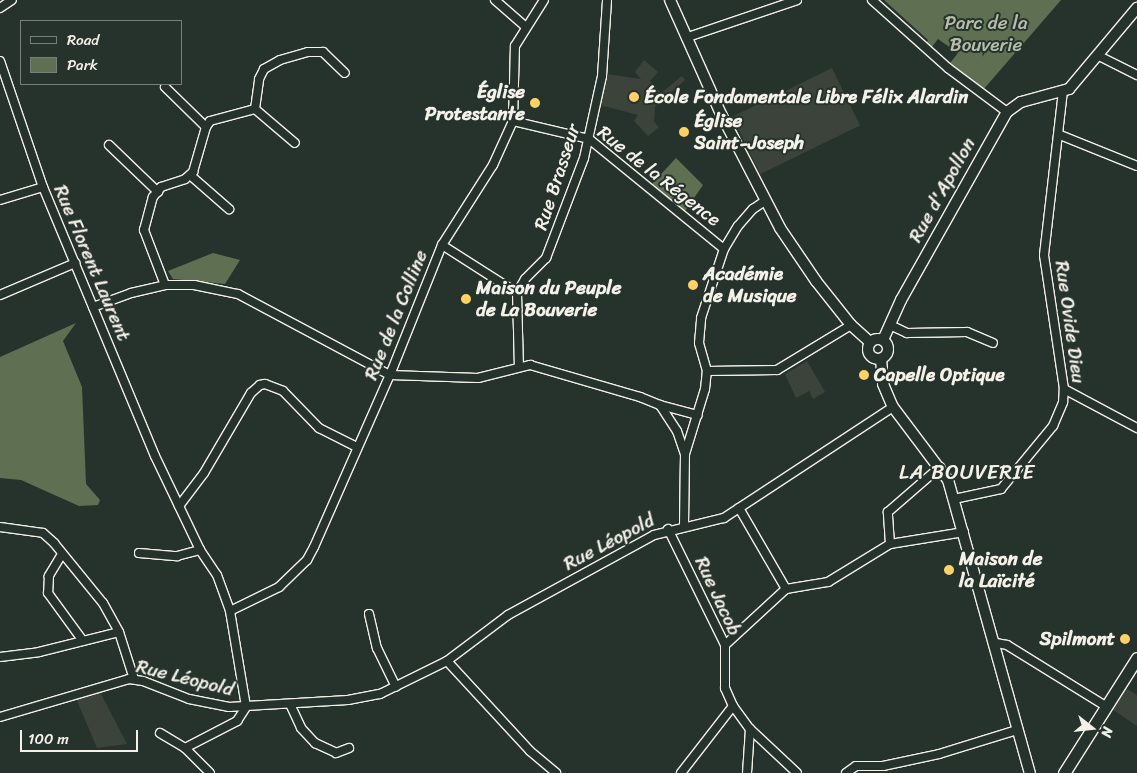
<!DOCTYPE html>
<html>
<head>
<meta charset="utf-8">
<style>
  body { margin:0 }
  #map { position:relative; width:1137px; height:773px; overflow:hidden; background:#26332d; font-family:Sriracha,sans-serif }
  div>[style] { position:absolute }
  .built>* { inset:0; background:#3c433a; transform-origin:0 0 }
  .green>* { inset:0; background:#5f6f51 }
  .roads { filter:drop-shadow(1px 0 #f4f1e8) drop-shadow(-1px 0 #f4f1e8) drop-shadow(0 1px #f4f1e8) drop-shadow(0 -1px #f4f1e8) }
  .minor>* { height:8px; margin:-4px; padding:0 4px; transform-origin:4px; border-radius:4px; background:#26332d }
  .tertiary>* { height:10px; margin:-5px; padding:0 5px; transform-origin:5px; border-radius:5px; background:#26332d }
  .tertiary>.ring { margin:-5px; padding:0; box-sizing:content-box; background:none; border:10px solid #26332d; border-radius:50% }
  .secondary>* { height:11px; margin:-5.5px; padding:0 5.5px; transform-origin:5.5px; border-radius:5.5px; background:#26332d }
  .dots>* { width:14px; height:14px; translate:-50% -50%; box-sizing:border-box; border:2px solid #26332d; border-radius:50% }
  span { translate:-50% -50%; white-space:nowrap; text-align:center; line-height:1.15; -webkit-text-stroke:4px #26332d; paint-order:stroke }
  .park-label { font-size:19px; color:#b8bdac }
  .poi-label { font-size:19px; color:#f4f1e8; font-weight:700 }
  .right { translate:-100% -50%; text-align:right }
  .left { translate:0 -50%; text-align:left }
  .street-label { font-size:19px; color:#f4f1e8 }
  .quarter-label { font-size:21px; color:#f4f1e8; letter-spacing:1px }
  .legend { position:absolute; left:20px; top:20px; width:162px; height:65px; box-sizing:border-box; background:#26332d; border:1px solid #787f78; margin:0; padding:6px 9px; list-style:none; font-size:15px; color:#f4f1e8 }
  .legend li { display:flex; align-items:center; gap:10px; height:25px }
  .legend b { width:25px; border:1px solid #787f78 }
  .north { position:absolute; left:1067px; top:703px; width:50px; height:50px; -webkit-text-stroke:4px #26332d; paint-order:stroke; rotate:106deg; font-size:14px; font-weight:700; line-height:20px; text-align:center; color:#f4f1e8 }
  .north::after { content:''; display:block; margin:auto; width:18px; height:22px; background:#f4f1e8; clip-path:polygon(50% 0,100% 100%,50% 72%,0 100%) }
  .scale { position:absolute; left:20px; top:730px; width:118px; height:22px; box-sizing:border-box; border:2px solid #f4f1e8; border-top:0; padding-left:6px; font-size:15px; line-height:18px; white-space:nowrap; color:#f4f1e8; -webkit-text-stroke:4px #26332d; paint-order:stroke }
</style>
</head>
<body>
<div id="map">
  <div class="built">
    <div style="clip-path:polygon(644px 60px,658px 72px,650px 81px,661px 93px,682px 76px,685px 80px,655px 107px,654px 122px,659px 127px,648px 136px,634px 121px,638px 115px,600px 105px,607px 74px,641px 79px,635px 72px)"></div>
    <div style="left:832px;top:68px;width:64px;height:111px;rotate:64deg"></div>
    <div style="clip-path:polygon(807px 361px,825px 392px,813px 399px,809px 391px,796px 398px,785px 374px)"></div>
    <div style="clip-path:polygon(1124px 687px,1137px 695px,1137px 726px,1112px 709px)"></div>
    <div style="clip-path:polygon(100px 692px,127px 744px,97px 748px,76px 698px)"></div>
  </div>
  <div class="green">
    <div style="clip-path:polygon(884px 0,1061px 0,983px 90px,950px 63px,958px 53px,938px 39px,931px 48px,926px 44px,928px 40px)"></div>
    <div style="clip-path:polygon(676px 158px,703px 185px,685px 211px,652px 184px)"></div>
    <div style="clip-path:polygon(213px 253px,240px 260px,225px 284px,173px 279px,168px 271px)"></div>
    <div style="clip-path:polygon(76px 323px,63px 341px,82px 387px,86px 484px,100px 500px,98px 505px,79px 506px,21px 480px,0 478px,0 357px)"></div>
  </div>
  <div class="roads">
    <div class="minor">
      <div style="left:495px;top:0;width:41px;rotate:41.1deg"></div>
      <div style="left:872px;top:0;width:102px;rotate:41.8deg"></div>
      <div style="left:948px;top:68px;width:74px;rotate:36.7deg"></div>
      <div style="left:0;top:8px;width:14px;rotate:-34deg"></div>
      <div style="left:688px;top:37px;width:115px;rotate:-18.7deg"></div>
      <div style="left:1097px;top:55px;width:45px;rotate:26.6deg"></div>
      <div style="left:0;top:61px;width:133px;rotate:71.2deg"></div>
      <div style="left:43px;top:187px;width:291px;rotate:67.4deg"></div>
      <div style="left:155px;top:456px;width:104px;rotate:64.4deg"></div>
      <div style="left:200px;top:550px;width:30px;rotate:56deg"></div>
      <div style="left:217px;top:575px;width:38px;rotate:70deg"></div>
      <div style="left:230px;top:611px;width:97px;rotate:80.5deg"></div>
      <div style="left:165px;top:87px;width:57px;rotate:44.3deg"></div>
      <div style="left:255px;top:109px;width:52px;rotate:40.4deg"></div>
      <div style="left:513px;top:121px;width:78px;rotate:13.3deg"></div>
      <div style="left:589px;top:139px;width:174px;rotate:39.2deg"></div>
      <div style="left:1060px;top:135px;width:83px;rotate:21.9deg"></div>
      <div style="left:109px;top:145px;width:68px;rotate:43.8deg"></div>
      <div style="left:190px;top:175px;width:52px;rotate:41.1deg"></div>
      <div style="left:0;top:200px;width:45px;rotate:-16.8deg"></div>
      <div style="left:442px;top:245px;width:89px;rotate:32.6deg"></div>
      <div style="left:165px;top:285px;width:59px;rotate:-110.9deg"></div>
      <div style="left:144px;top:230px;width:34px;rotate:-75deg"></div>
      <div style="left:153px;top:197px;width:13px;rotate:-51deg"></div>
      <div style="left:161px;top:187px;width:25px;rotate:-18deg"></div>
      <div style="left:185px;top:179px;width:11px;rotate:-41deg"></div>
      <div style="left:193px;top:172px;width:47px;rotate:-73.9deg"></div>
      <div style="left:206px;top:127px;width:7px;rotate:-56deg"></div>
      <div style="left:210px;top:121px;width:47px;rotate:-14.9deg"></div>
      <div style="left:255px;top:109px;width:30px;rotate:-82deg"></div>
      <div style="left:259px;top:79px;width:11px;rotate:-63deg"></div>
      <div style="left:264px;top:69px;width:18px;rotate:-29deg"></div>
      <div style="left:280px;top:60px;width:29px;rotate:-16deg"></div>
      <div style="left:308px;top:52px;width:15px"></div>
      <div style="left:323px;top:52px;width:30px;rotate:44deg"></div>
      <div style="left:517px;top:293px;width:16px;rotate:-60deg"></div>
      <div style="left:525px;top:279px;width:30px;rotate:-45deg"></div>
      <div style="left:546px;top:258px;width:107px;rotate:-69.2deg"></div>
      <div style="left:584px;top:158px;width:84px;rotate:-77.6deg"></div>
      <div style="left:602px;top:76px;width:76px;rotate:-86.2deg"></div>
      <div style="left:517px;top:293px;width:74px;rotate:88.5deg"></div>
      <div style="left:0;top:295px;width:82px;rotate:-23.1deg"></div>
      <div style="left:93px;top:307px;width:40px;rotate:-20.2deg"></div>
      <div style="left:131px;top:293px;width:35px;rotate:-13deg"></div>
      <div style="left:165px;top:285px;width:29px"></div>
      <div style="left:194px;top:285px;width:45px;rotate:11.6deg"></div>
      <div style="left:238px;top:294px;width:172px;rotate:28.1deg"></div>
      <div style="left:390px;top:375px;width:88px;rotate:2deg"></div>
      <div style="left:478px;top:378px;width:54px;rotate:-14deg"></div>
      <div style="left:530px;top:365px;width:115px;rotate:16.2deg"></div>
      <div style="left:640px;top:397px;width:22px;rotate:22deg"></div>
      <div style="left:660px;top:405px;width:31px;rotate:57deg"></div>
      <div style="left:677px;top:431px;width:24px;rotate:71deg"></div>
      <div style="left:685px;top:454px;width:72px;rotate:90.8deg"></div>
      <div style="left:890px;top:325px;width:19px;rotate:25deg"></div>
      <div style="left:907px;top:333px;width:60px;rotate:-1deg"></div>
      <div style="left:967px;top:332px;width:28px;rotate:23deg"></div>
      <div style="left:707px;top:371px;width:70px;rotate:-0.8deg"></div>
      <div style="left:777px;top:370px;width:87px;rotate:-31.3deg"></div>
      <div style="left:1064px;top:389px;width:83px;rotate:28.1deg"></div>
      <div style="left:660px;top:405px;width:39px;rotate:15deg"></div>
      <div style="left:685px;top:454px;width:68px;rotate:-72.9deg"></div>
      <div style="left:705px;top:389px;width:18px;rotate:-84deg"></div>
      <div style="left:707px;top:371px;width:29px;rotate:-106deg"></div>
      <div style="left:699px;top:343px;width:25px;rotate:-85deg"></div>
      <div style="left:701px;top:318px;width:73px;rotate:-71.6deg"></div>
      <div style="left:724px;top:249px;width:27px;rotate:-59deg"></div>
      <div style="left:738px;top:226px;width:23px;rotate:-49deg"></div>
      <div style="left:753px;top:209px;width:14px;rotate:-34deg"></div>
      <div style="left:954px;top:499px;width:48px;rotate:-12deg"></div>
      <div style="left:1001px;top:489px;width:82px;rotate:-50.5deg"></div>
      <div style="left:1053px;top:426px;width:26px;rotate:-67deg"></div>
      <div style="left:1063px;top:402px;width:13px;rotate:-86deg"></div>
      <div style="left:1064px;top:389px;width:135px;rotate:-98.5deg"></div>
      <div style="left:1044px;top:255px;width:164px;rotate:-83.4deg"></div>
      <div style="left:179px;top:506px;width:41px;rotate:-52.9deg"></div>
      <div style="left:204px;top:473px;width:93px;rotate:-59.6deg"></div>
      <div style="left:251px;top:393px;width:12px;rotate:-42deg"></div>
      <div style="left:260px;top:385px;width:5px;rotate:-11deg"></div>
      <div style="left:265px;top:384px;width:19px;rotate:21deg"></div>
      <div style="left:283px;top:391px;width:52px;rotate:45.8deg"></div>
      <div style="left:319px;top:428px;width:42px;rotate:26.6deg"></div>
      <div style="left:739px;top:508px;width:94px;rotate:59.9deg"></div>
      <div style="left:0;top:527px;width:43px;rotate:7.9deg"></div>
      <div style="left:43px;top:533px;width:15px;rotate:42deg"></div>
      <div style="left:54px;top:543px;width:77px;rotate:50.8deg"></div>
      <div style="left:103px;top:603px;width:33px;rotate:61deg"></div>
      <div style="left:119px;top:632px;width:49px;rotate:72.3deg"></div>
      <div style="left:668px;top:529px;width:129px;rotate:63.8deg"></div>
      <div style="left:725px;top:645px;width:43px;rotate:90deg"></div>
      <div style="left:725px;top:688px;width:20px;rotate:66deg"></div>
      <div style="left:733px;top:706px;width:29px;rotate:54deg"></div>
      <div style="left:750px;top:729px;width:64px;rotate:43.1deg"></div>
      <div style="left:890px;top:544px;width:32px;rotate:-94deg"></div>
      <div style="left:888px;top:512px;width:69px;rotate:-40.9deg"></div>
      <div style="left:139px;top:553px;width:38px;rotate:5deg"></div>
      <div style="left:177px;top:556px;width:24px;rotate:-15deg"></div>
      <div style="left:62px;top:554px;width:26px;rotate:121deg"></div>
      <div style="left:49px;top:576px;width:17px;rotate:93deg"></div>
      <div style="left:48px;top:593px;width:59px;rotate:53.9deg"></div>
      <div style="left:230px;top:611px;width:55px;rotate:-26.1deg"></div>
      <div style="left:279px;top:587px;width:39px;rotate:-44deg"></div>
      <div style="left:307px;top:560px;width:15px;rotate:-62deg"></div>
      <div style="left:314px;top:547px;width:188px;rotate:-66.2deg"></div>
      <div style="left:390px;top:375px;width:140px;rotate:-68.2deg"></div>
      <div style="left:442px;top:245px;width:95px;rotate:-57.5deg"></div>
      <div style="left:493px;top:165px;width:48px;rotate:-65.6deg"></div>
      <div style="left:513px;top:121px;width:75px;rotate:-88.5deg"></div>
      <div style="left:515px;top:46px;width:54px;rotate:-57.8deg"></div>
      <div style="left:369px;top:614px;width:35px;rotate:77deg"></div>
      <div style="left:377px;top:648px;width:43px;rotate:64deg"></div>
      <div style="left:996px;top:643px;width:11px;rotate:10deg"></div>
      <div style="left:1007px;top:645px;width:118px;rotate:31.8deg"></div>
      <div style="left:725px;top:645px;width:83px;rotate:-42.6deg"></div>
      <div style="left:786px;top:589px;width:43px;rotate:-9.5deg"></div>
      <div style="left:828px;top:582px;width:73px;rotate:-31.5deg"></div>
      <div style="left:890px;top:544px;width:75px;rotate:-9.2deg"></div>
      <div style="left:0;top:657px;width:39px;rotate:-7deg"></div>
      <div style="left:39px;top:652px;width:82px;rotate:-14deg"></div>
      <div style="left:447px;top:661px;width:122px;rotate:47.3deg"></div>
      <div style="left:530px;top:751px;width:34px;rotate:40deg"></div>
      <div style="left:290px;top:704px;width:26px;rotate:65deg"></div>
      <div style="left:301px;top:728px;width:21px;rotate:47deg"></div>
      <div style="left:315px;top:743px;width:23px;rotate:25deg"></div>
      <div style="left:336px;top:753px;width:14px;rotate:-21deg"></div>
      <div style="left:0;top:717px;width:134px;rotate:-16.4deg"></div>
      <div style="left:129px;top:679px;width:14px;rotate:8deg"></div>
      <div style="left:143px;top:681px;width:49px;rotate:21.4deg"></div>
      <div style="left:189px;top:699px;width:41px;rotate:11.3deg"></div>
      <div style="left:229px;top:707px;width:119px;rotate:-3.4deg"></div>
      <div style="left:348px;top:700px;width:33px;rotate:-11deg"></div>
      <div style="left:380px;top:694px;width:75px;rotate:-26.2deg"></div>
      <div style="left:447px;top:661px;width:76px;rotate:-37deg"></div>
      <div style="left:508px;top:615px;width:166px;rotate:-28.7deg"></div>
      <div style="left:654px;top:535px;width:72px;rotate:-13.7deg"></div>
      <div style="left:724px;top:518px;width:202px;rotate:-33.3deg"></div>
      <div style="left:160px;top:733px;width:29px;rotate:31deg"></div>
      <div style="left:185px;top:748px;width:59px;rotate:-27.4deg"></div>
      <div style="left:237px;top:721px;width:17px;rotate:-57deg"></div>
      <div style="left:185px;top:748px;width:35px;rotate:45deg"></div>
      <div style="left:681px;top:773px;width:85px;rotate:-52.2deg"></div>
      <div style="left:747px;top:773px;width:44px;rotate:-86.1deg"></div>
      <div style="left:846px;top:773px;width:12px;rotate:-35deg"></div>
      <div style="left:856px;top:766px;width:27px"></div>
      <div style="left:883px;top:766px;width:57px;rotate:-12.1deg"></div>
      <div style="left:939px;top:754px;width:82px;rotate:-17.1deg"></div>
    </div>
    <div class="tertiary">
      <div style="left:670px;top:0;width:125px;rotate:65.9deg"></div>
      <div style="left:721px;top:114px;width:128px;rotate:62.6deg"></div>
      <div style="left:780px;top:228px;width:64px;rotate:55.8deg"></div>
      <div style="left:816px;top:281px;width:56px;rotate:51.5deg"></div>
      <div style="left:851px;top:325px;width:25px;rotate:42deg"></div>
      <div class="ring" style="left:868px;top:339px;width:10px;height:10px"></div>
      <div style="left:883px;top:340px;width:44px;rotate:-65.8deg"></div>
      <div style="left:901px;top:300px;width:216px;rotate:-60.6deg"></div>
      <div style="left:1007px;top:112px;width:17px;rotate:-36deg"></div>
      <div style="left:1021px;top:102px;width:50px;rotate:-15.2deg"></div>
      <div style="left:1069px;top:89px;width:106px;rotate:-50deg"></div>
      <div style="left:881px;top:359px;width:25px;rotate:85deg"></div>
      <div style="left:883px;top:384px;width:25px;rotate:67deg"></div>
      <div style="left:893px;top:407px;width:91px;rotate:53deg"></div>
      <div style="left:948px;top:480px;width:304px;rotate:74.4deg"></div>
    </div>
    <div class="secondary">
      <div style="left:1064px;top:773px;width:136px;rotate:-57.6deg"></div>
    </div>
  </div>
  <div class="dots">
    <div style="left:634px;top:97px;background:#ffd166"></div>
    <div style="left:535px;top:103px;background:#ffd166"></div>
    <div style="left:684px;top:132px;background:#ffd166"></div>
    <div style="left:693px;top:285px;background:#ffd166"></div>
    <div style="left:466px;top:299px;background:#ffd166"></div>
    <div style="left:864px;top:375px;background:#ffd166"></div>
    <div style="left:949px;top:570px;background:#ffd166"></div>
    <div style="left:1125px;top:639px;background:#ffd166"></div>
  </div>
  <div class="park-label">
    <span style="left:986px;top:34px">Parc de la<br>Bouverie</span>
  </div>
  <div class="poi-label">
    <span class="right" style="left:525px;top:103px">Église<br>Protestante</span>
    <span class="left" style="left:644px;top:97px">École Fondamentale Libre Félix Alardin</span>
    <span class="left" style="left:694px;top:132px">Église<br>Saint-Joseph</span>
    <span class="left" style="left:703px;top:285px">Académie<br>de Musique</span>
    <span class="left" style="left:476px;top:299px">Maison du Peuple<br>de La Bouverie</span>
    <span class="left" style="left:874px;top:375px">Capelle Optique</span>
    <span class="left" style="left:959px;top:570px">Maison de<br>la Laïcité</span>
    <span class="right" style="left:1115px;top:639px">Spilmont</span>
  </div>
  <div class="street-label">
    <span style="left:659px;top:176px;rotate:38deg">Rue de la Régence</span>
    <span style="left:557px;top:177px;rotate:-72deg">Rue Brasseur</span>
    <span style="left:942px;top:190px;rotate:-61deg">Rue d'Apollon</span>
    <span style="left:92px;top:263px;rotate:67deg">Rue Florent Laurent</span>
    <span style="left:396px;top:315px;rotate:-68deg">Rue de la Colline</span>
    <span style="left:1070px;top:322px;rotate:82deg">Rue Ovide Dieu</span>
    <span style="left:609px;top:542px;rotate:-28deg">Rue Léopold</span>
    <span style="left:718px;top:596px;rotate:65deg">Rue Jacob</span>
    <span style="left:185px;top:678px;rotate:14deg">Rue Léopold</span>
  </div>
  <div class="quarter-label">
    <span style="left:967px;top:472px">LA BOUVERIE</span>
  </div>
  <ul class="legend">
  <li><b style="height:6px;background:#26332d"></b>Road</li>
  <li><b style="height:14px;background:#5f6f51"></b>Park</li>
  </ul>
  <div class="north">N</div>
  <div class="scale">100 m</div>
</div>
</body>
</html>
